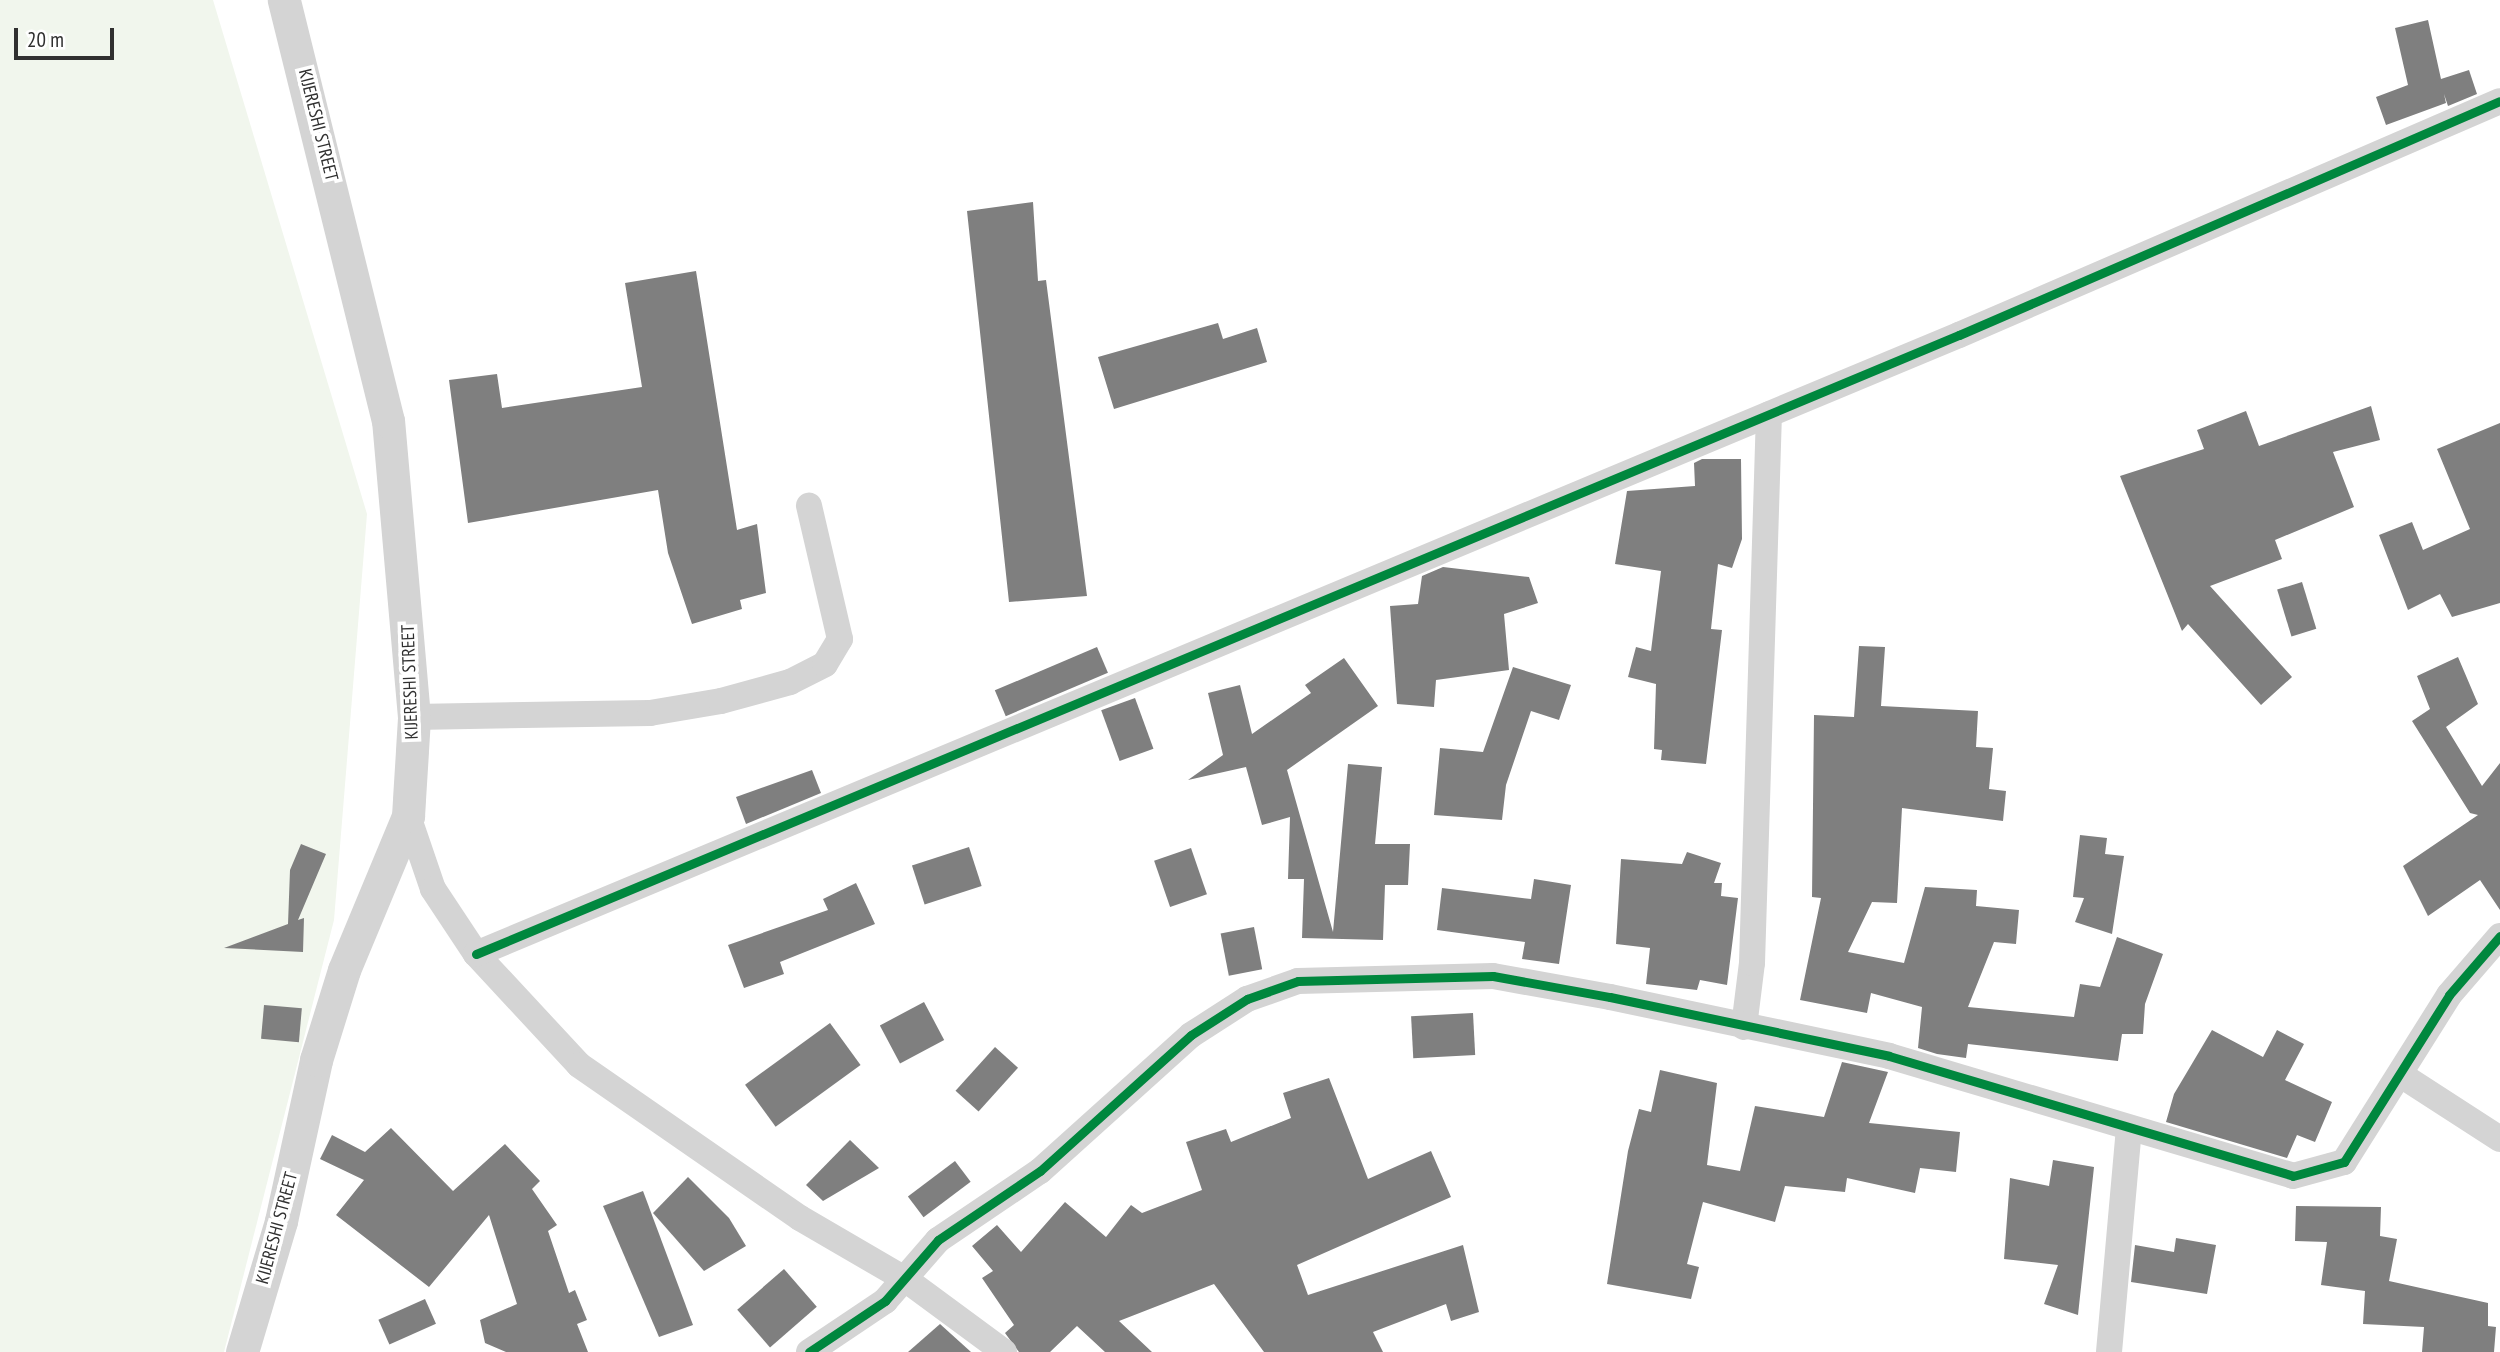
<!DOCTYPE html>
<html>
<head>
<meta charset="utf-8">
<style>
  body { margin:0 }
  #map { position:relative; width:2500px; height:1352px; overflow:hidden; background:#fff; font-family:"PT Sans Narrow",sans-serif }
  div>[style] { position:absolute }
  .green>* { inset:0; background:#f1f6ed }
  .building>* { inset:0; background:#7f7f7f; transform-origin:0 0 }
  .minor>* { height:26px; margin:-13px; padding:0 13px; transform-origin:13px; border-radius:13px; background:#d4d4d4 }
  .tertiary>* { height:33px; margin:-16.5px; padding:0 16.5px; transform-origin:16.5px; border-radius:16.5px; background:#d4d4d4 }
  .cycleway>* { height:9px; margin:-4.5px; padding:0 4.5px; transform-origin:4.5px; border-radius:4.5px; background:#00873e }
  span { translate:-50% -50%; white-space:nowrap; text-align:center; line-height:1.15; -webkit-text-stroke:7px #fff; paint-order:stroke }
  .street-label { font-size:18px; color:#303030 }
  .scale { position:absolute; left:14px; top:28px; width:100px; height:32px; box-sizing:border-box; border:4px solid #303030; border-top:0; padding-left:9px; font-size:21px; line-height:24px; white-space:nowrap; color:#303030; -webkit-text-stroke:5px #fff; paint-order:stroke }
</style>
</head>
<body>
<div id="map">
  <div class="green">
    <div style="clip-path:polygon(0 0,213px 0,367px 514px,334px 920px,224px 1352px,0 1352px)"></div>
  </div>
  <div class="building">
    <div style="clip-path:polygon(2428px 20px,2441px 79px,2469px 70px,2477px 94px,2448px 106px,2444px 94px,2446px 103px,2386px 125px,2376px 97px,2408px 85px,2395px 28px)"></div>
    <div style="clip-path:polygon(1033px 202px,1038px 281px,1046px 280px,1087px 596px,1009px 602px,967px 211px)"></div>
    <div style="clip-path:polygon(696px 271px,737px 530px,757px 524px,766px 593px,740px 600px,742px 609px,692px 624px,668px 553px,658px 490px,468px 523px,449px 380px,497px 374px,502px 408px,642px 387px,625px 283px)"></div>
    <div style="clip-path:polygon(1218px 323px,1223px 339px,1257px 328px,1267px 362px,1114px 409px,1098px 357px)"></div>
    <div style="clip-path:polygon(2371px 406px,2380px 440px,2333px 452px,2354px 507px,2275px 540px,2282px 559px,2210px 586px,2292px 677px,2261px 705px,2188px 624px,2182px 631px,2120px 476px,2204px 449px,2197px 430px,2246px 411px,2259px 446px)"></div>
    <div style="clip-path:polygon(2500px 423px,2500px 603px,2452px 617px,2440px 594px,2408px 610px,2379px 535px,2412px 522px,2423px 550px,2470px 529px,2437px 449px)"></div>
    <div style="clip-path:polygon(1702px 459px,1741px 459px,1742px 539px,1732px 568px,1718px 564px,1711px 629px,1722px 630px,1706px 764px,1661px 760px,1662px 750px,1654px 749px,1656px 684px,1628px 677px,1636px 647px,1651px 651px,1661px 571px,1615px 564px,1627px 491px,1695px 486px,1694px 463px)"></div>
    <div style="clip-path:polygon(1443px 567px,1529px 577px,1538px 603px,1504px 614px,1509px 670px,1436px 680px,1434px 707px,1397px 704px,1390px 606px,1418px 604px,1422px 576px)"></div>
    <div style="left:2302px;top:582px;width:49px;height:26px;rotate:73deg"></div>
    <div style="clip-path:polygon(1859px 646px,1885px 647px,1881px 706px,1978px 711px,1976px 747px,1993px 748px,1989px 789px,2006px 791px,2003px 821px,1902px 808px,1897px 903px,1872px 902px,1848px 952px,1904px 963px,1925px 887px,1977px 890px,1976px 906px,2019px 910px,2016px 944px,1994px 942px,1968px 1007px,2074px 1017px,2080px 984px,2100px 987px,2117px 937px,2163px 954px,2145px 1004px,2143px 1034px,2122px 1034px,2118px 1061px,1968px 1044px,1966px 1058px,1937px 1054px,1918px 1048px,1922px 1007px,1871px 993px,1867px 1013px,1800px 1000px,1821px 898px,1812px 897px,1814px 715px,1854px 717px)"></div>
    <div style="left:1097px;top:647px;width:28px;height:111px;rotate:67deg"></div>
    <div style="clip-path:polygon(2458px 657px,2478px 704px,2446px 727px,2482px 786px,2500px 763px,2500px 910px,2480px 880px,2428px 916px,2403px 866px,2478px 815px,2470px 813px,2412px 721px,2430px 709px,2417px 676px)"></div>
    <div style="clip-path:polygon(1344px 658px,1378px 706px,1287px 770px,1333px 932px,1348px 764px,1382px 767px,1375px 844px,1410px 844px,1408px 885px,1385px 885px,1383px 940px,1302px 938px,1304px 879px,1288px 879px,1290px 817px,1262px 825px,1246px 767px,1188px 780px,1223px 755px,1208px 693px,1240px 685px,1252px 734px,1311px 693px,1305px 685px)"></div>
    <div style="clip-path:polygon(1513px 667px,1571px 685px,1559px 720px,1531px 711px,1506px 785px,1502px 820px,1434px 815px,1440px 748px,1483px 752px)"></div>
    <div style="left:1135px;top:698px;width:54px;height:36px;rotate:70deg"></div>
    <div style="clip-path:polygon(812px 770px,821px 793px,746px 824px,736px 797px)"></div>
    <div style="clip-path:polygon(2080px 835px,2107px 838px,2105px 854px,2124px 856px,2112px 934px,2075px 922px,2084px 898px,2073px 897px)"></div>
    <div style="clip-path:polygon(301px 844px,326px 854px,298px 920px,304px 918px,303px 952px,224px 948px,288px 924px,290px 870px)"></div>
    <div style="left:969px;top:847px;width:41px;height:60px;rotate:72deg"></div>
    <div style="left:1191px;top:848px;width:49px;height:39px;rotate:71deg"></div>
    <div style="clip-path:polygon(1687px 852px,1721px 863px,1714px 883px,1722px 883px,1721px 896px,1738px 898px,1727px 985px,1700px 980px,1697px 990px,1646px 984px,1650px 948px,1616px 944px,1621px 859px,1682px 864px)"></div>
    <div style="clip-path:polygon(1534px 879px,1571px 885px,1559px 964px,1522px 959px,1525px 942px,1437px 930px,1442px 888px,1531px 899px)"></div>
    <div style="clip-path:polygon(856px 883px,875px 924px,780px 962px,784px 974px,744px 988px,728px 945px,828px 910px,823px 899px)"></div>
    <div style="left:1254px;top:927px;width:43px;height:34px;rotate:79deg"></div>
    <div style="left:924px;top:1002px;width:43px;height:50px;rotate:62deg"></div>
    <div style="left:264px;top:1005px;width:38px;height:34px;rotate:5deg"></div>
    <div style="left:1473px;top:1013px;width:42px;height:62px;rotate:87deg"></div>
    <div style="left:830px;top:1023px;width:52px;height:105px;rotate:54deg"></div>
    <div style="clip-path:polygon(2212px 1030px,2263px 1057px,2277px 1030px,2304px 1044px,2285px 1080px,2332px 1102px,2315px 1142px,2297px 1135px,2287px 1158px,2166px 1122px,2174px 1094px)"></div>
    <div style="left:995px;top:1047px;width:31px;height:59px;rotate:42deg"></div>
    <div style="clip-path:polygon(1842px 1062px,1888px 1072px,1869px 1123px,1960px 1132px,1956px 1172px,1920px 1168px,1915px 1193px,1847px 1178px,1845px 1192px,1785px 1186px,1775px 1222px,1703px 1202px,1687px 1264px,1699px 1267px,1691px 1299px,1607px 1284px,1628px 1151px,1639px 1109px,1651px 1112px,1660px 1070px,1717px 1083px,1707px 1165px,1740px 1171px,1755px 1106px,1824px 1117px)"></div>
    <div style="clip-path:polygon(1329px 1078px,1368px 1179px,1431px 1151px,1451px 1197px,1297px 1265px,1308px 1295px,1463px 1245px,1479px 1312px,1451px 1321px,1446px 1304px,1373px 1332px,1383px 1352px,1264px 1352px,1214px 1284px,1119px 1321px,1152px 1352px,1105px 1352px,1077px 1326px,1050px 1352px,1019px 1352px,1005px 1333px,1014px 1325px,982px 1278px,993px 1271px,972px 1246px,997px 1225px,1021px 1252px,1065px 1202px,1106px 1237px,1131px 1205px,1142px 1213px,1202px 1190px,1186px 1142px,1226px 1129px,1231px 1142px,1291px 1118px,1283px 1093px)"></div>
    <div style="clip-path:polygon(391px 1128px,453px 1191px,505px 1144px,540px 1181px,532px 1189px,557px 1225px,548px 1231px,569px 1293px,575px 1290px,587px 1320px,577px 1324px,588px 1352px,506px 1352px,485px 1343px,480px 1320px,517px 1304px,489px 1215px,429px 1287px,336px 1215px,364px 1180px,320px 1159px,332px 1135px,365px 1152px)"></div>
    <div style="clip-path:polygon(850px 1140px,879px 1168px,823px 1201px,806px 1185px)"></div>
    <div style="clip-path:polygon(2053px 1160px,2094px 1167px,2078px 1315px,2044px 1304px,2058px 1265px,2004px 1259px,2010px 1178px,2049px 1186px)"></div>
    <div style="left:955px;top:1161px;width:26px;height:59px;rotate:53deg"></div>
    <div style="clip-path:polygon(688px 1177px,729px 1218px,746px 1246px,704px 1271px,653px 1213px)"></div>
    <div style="clip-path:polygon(643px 1191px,693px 1325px,659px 1337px,603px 1206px)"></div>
    <div style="clip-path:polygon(2296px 1206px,2381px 1207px,2380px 1236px,2397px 1239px,2389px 1281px,2488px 1303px,2488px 1326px,2496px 1327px,2494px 1352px,2422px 1352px,2424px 1327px,2363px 1324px,2365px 1291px,2321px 1285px,2327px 1242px,2295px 1241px)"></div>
    <div style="clip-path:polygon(2176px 1238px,2216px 1245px,2207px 1294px,2131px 1282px,2135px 1245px,2174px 1252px)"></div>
    <div style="left:784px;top:1269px;width:50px;height:62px;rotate:49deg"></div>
    <div style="left:425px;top:1299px;width:27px;height:51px;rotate:66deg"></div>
    <div style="clip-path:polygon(940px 1324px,971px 1352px,908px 1352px)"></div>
  </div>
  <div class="minor">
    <div style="left:414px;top:717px;width:236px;rotate:-1deg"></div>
    <div style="left:650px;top:713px;width:72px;rotate:-9.6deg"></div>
    <div style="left:721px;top:701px;width:72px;rotate:-15.4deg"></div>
    <div style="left:790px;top:682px;width:39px;rotate:-27deg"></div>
    <div style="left:825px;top:664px;width:29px;rotate:-59deg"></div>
    <div style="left:840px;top:639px;width:137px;rotate:-103.1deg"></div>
    <div style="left:408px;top:816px;width:77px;rotate:71.1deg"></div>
    <div style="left:433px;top:889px;width:78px;rotate:56.5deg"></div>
    <div style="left:476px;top:954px;width:151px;rotate:47.1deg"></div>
    <div style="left:579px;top:1065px;width:269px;rotate:34.7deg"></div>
    <div style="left:800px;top:1218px;width:121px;rotate:30.2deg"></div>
    <div style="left:905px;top:1279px;width:123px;rotate:36.4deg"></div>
    <div style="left:476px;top:954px;width:1607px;rotate:-22.66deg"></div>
    <div style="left:1959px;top:335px;width:589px;rotate:-23.39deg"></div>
    <div style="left:1744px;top:1027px;width:64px;rotate:-82.9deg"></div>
    <div style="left:1752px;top:963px;width:549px;rotate:-88.23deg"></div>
    <div style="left:2401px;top:1075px;width:118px;rotate:32.9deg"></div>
    <div style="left:809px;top:1352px;width:92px;rotate:-33.9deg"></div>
    <div style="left:885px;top:1301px;width:81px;rotate:-49deg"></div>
    <div style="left:938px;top:1240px;width:123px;rotate:-34.1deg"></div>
    <div style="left:1040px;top:1171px;width:203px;rotate:-42deg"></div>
    <div style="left:1191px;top:1035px;width:67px;rotate:-32.7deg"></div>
    <div style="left:1247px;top:999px;width:54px;rotate:-19.4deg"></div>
    <div style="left:1298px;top:981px;width:195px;rotate:-1.5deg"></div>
    <div style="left:1493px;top:976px;width:119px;rotate:10.2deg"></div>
    <div style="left:1610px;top:997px;width:285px;rotate:11.9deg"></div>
    <div style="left:1889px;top:1056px;width:421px;rotate:16.5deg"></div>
    <div style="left:2293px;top:1176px;width:53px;rotate:-15.4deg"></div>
    <div style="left:2344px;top:1162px;width:197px;rotate:-57.8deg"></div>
    <div style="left:2449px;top:995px;width:78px;rotate:-49.2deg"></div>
    <div style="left:2109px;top:1352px;width:224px;rotate:-84.9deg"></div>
  </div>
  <div class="tertiary">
    <div style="left:242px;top:1352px;width:137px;rotate:-73.4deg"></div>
    <div style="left:281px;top:1221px;width:165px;rotate:-77.7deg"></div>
    <div style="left:316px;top:1060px;width:94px;rotate:-72.7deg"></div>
    <div style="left:344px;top:970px;width:167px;rotate:-67.4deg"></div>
    <div style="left:408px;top:816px;width:99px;rotate:-86.5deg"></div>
    <div style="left:414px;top:717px;width:297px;rotate:-95deg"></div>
    <div style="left:388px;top:421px;width:434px;rotate:-103.9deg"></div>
  </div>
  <div class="cycleway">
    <div style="left:476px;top:954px;width:1607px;rotate:-22.66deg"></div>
    <div style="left:1959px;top:335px;width:589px;rotate:-23.39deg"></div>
    <div style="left:809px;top:1352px;width:92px;rotate:-33.9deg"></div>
    <div style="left:885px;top:1301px;width:81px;rotate:-49deg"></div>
    <div style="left:938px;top:1240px;width:123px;rotate:-34.1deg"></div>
    <div style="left:1040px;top:1171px;width:203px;rotate:-42deg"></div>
    <div style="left:1191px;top:1035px;width:67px;rotate:-32.7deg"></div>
    <div style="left:1247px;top:999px;width:54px;rotate:-19.4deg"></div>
    <div style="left:1298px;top:981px;width:195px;rotate:-1.5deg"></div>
    <div style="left:1493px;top:976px;width:119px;rotate:10.2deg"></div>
    <div style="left:1610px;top:997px;width:285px;rotate:11.9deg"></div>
    <div style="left:1889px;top:1056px;width:421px;rotate:16.5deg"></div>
    <div style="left:2293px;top:1176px;width:53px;rotate:-15.4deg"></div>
    <div style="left:2344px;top:1162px;width:197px;rotate:-57.8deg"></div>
    <div style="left:2449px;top:995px;width:78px;rotate:-49.2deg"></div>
  </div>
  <div class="street-label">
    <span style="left:318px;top:125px;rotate:76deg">KIJERESHI STREET</span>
    <span style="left:410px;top:682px;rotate:-92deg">KIJERESHI STREET</span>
    <span style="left:277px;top:1228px;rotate:-75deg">KIJERESHI STREET</span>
  </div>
  <div class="scale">20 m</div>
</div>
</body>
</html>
